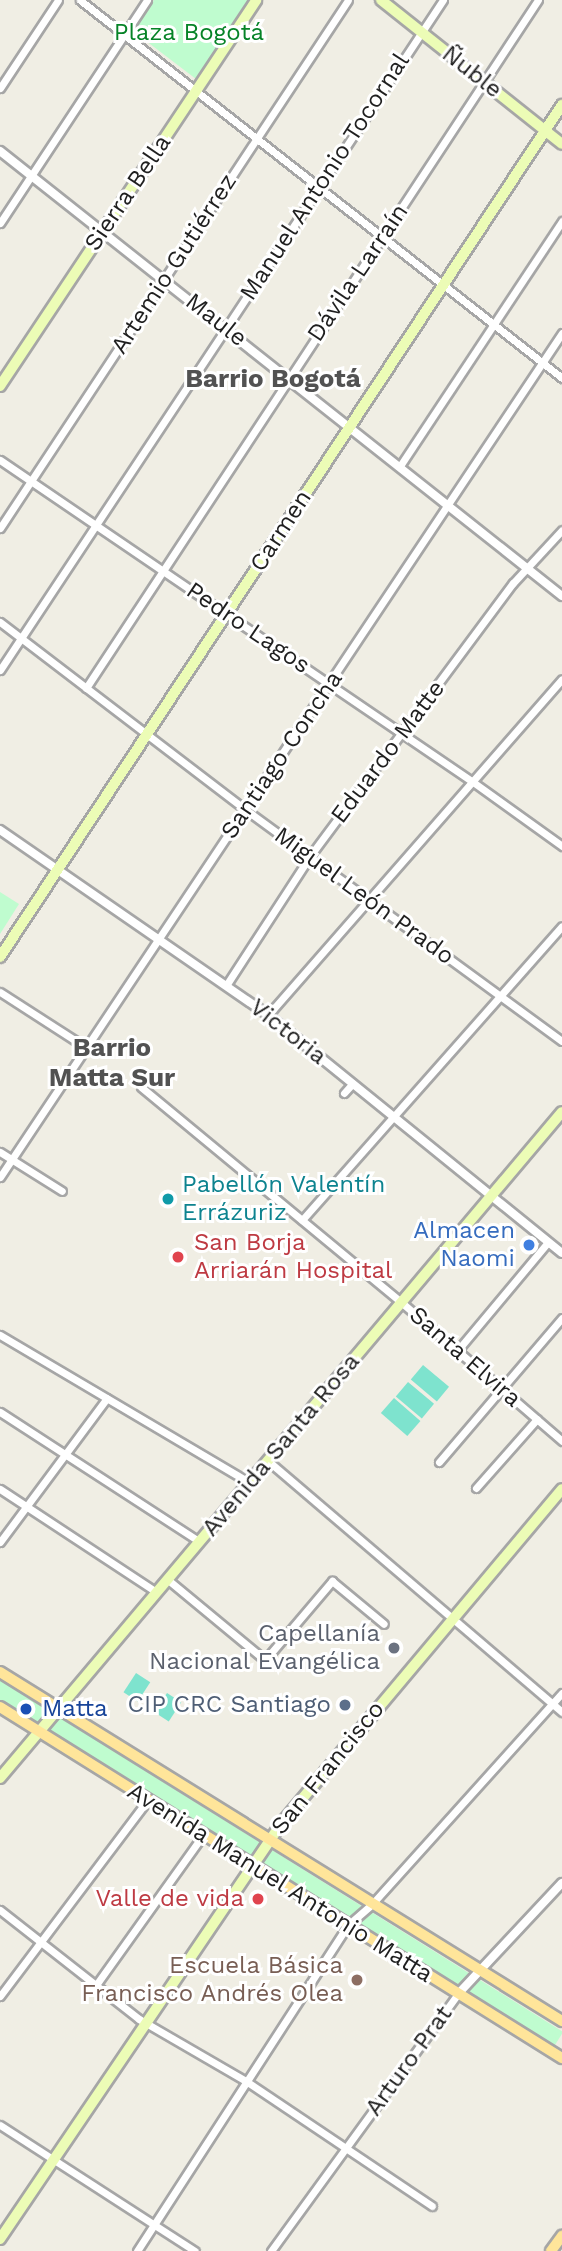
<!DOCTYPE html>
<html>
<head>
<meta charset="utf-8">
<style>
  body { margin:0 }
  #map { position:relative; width:562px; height:2251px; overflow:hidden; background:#f0eee4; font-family:"Work Sans",sans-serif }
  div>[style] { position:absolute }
  .park>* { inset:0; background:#bffccf; transform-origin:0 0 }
  .pitch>* { inset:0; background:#7ee3ce; transform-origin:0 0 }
  .roads { filter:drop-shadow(2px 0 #a6a6a6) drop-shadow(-2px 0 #a6a6a6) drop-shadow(0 2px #a6a6a6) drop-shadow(0 -2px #a6a6a6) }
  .minor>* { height:7px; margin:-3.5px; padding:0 3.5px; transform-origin:3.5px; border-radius:3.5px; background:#fff }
  .tertiary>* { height:8px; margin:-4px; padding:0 4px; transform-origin:4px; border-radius:4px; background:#fff }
  .secondary>* { height:10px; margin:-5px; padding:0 5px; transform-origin:5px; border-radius:5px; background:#ecfcb6 }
  .primary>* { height:10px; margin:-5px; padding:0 5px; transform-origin:5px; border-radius:5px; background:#ffe59a }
  .dots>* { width:19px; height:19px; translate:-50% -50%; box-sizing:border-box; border:4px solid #fff; border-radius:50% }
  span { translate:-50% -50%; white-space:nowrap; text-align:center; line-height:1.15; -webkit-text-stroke:6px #fff; paint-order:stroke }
  .park-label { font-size:24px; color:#068327 }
  .street-label { font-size:24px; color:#1f1f1f }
  .culture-label { font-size:24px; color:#0d838f }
  .left { translate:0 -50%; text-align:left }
  .shop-label { font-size:24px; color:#366cbe }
  .right { translate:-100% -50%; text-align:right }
  .health-label { font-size:24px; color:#be3a42 }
  .worship-label { font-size:24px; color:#5b616d }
  .service-label { font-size:24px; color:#4e5e75 }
  .transit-label { font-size:24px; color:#164399 }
  .education-label { font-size:24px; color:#785e54 }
  .neighbourhood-label { font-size:26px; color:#525252; font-weight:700 }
</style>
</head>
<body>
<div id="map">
  <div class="park">
    <div style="clip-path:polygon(154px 0,249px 0,196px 79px,133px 31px)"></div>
    <div style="clip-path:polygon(0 892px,19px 904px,0 934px)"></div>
    <div style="left:0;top:1680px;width:664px;height:18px;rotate:32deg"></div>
  </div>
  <div class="pitch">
    <div style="left:423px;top:1365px;width:34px;height:19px;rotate:40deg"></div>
    <div style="left:408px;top:1382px;width:34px;height:19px;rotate:40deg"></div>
    <div style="left:394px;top:1398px;width:35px;height:20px;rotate:41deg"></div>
    <div style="left:136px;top:1673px;width:17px;height:23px;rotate:33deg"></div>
    <div style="left:167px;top:1693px;width:17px;height:23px;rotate:33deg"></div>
  </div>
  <div class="roads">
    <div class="minor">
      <div style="left:80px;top:0;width:613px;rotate:38.1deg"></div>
      <div style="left:0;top:88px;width:105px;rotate:-56.6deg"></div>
      <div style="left:0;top:223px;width:267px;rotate:-56.6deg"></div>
      <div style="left:0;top:460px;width:572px;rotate:34.25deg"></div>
      <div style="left:473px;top:782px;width:110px;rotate:35.7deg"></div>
      <div style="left:400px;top:466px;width:294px;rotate:-56.5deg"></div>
      <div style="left:0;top:528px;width:632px;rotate:-56.61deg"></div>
      <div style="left:0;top:622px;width:310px;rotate:37.4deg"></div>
      <div style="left:246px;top:810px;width:391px;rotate:36.2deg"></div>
      <div style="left:0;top:670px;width:803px;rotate:-56.53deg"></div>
      <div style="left:86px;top:688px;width:823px;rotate:-56.7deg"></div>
      <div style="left:227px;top:984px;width:153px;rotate:-57deg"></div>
      <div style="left:310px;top:856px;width:340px;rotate:-53.4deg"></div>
      <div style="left:513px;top:583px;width:72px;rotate:-47.2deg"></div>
      <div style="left:0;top:992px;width:103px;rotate:32.8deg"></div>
      <div style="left:268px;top:1015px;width:446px;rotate:-48.8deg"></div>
      <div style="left:141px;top:1087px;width:337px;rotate:39.6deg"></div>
      <div style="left:401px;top:1302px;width:213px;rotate:40.8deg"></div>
      <div style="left:344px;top:1093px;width:13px;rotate:-48deg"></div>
      <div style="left:0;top:1152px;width:73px;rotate:32.2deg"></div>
      <div style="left:0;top:1177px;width:1014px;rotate:-56.34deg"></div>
      <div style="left:302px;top:1220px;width:392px;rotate:-48.5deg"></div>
      <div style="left:0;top:1335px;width:289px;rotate:30.6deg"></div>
      <div style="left:457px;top:1351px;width:142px;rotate:-50.1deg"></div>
      <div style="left:0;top:1412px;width:237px;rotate:33deg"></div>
      <div style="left:267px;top:1460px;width:388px;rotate:40.5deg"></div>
      <div style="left:439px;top:1462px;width:189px;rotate:-49.5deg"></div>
      <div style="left:476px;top:1488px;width:92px;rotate:-48.5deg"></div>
      <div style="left:0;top:1489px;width:187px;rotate:33.4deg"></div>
      <div style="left:0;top:1542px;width:179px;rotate:-53.4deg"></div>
      <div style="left:167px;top:1579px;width:127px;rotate:39.6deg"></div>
      <div style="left:265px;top:1660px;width:104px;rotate:-49.7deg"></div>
      <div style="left:332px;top:1581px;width:67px;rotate:39.6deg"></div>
      <div style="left:0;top:1910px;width:177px;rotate:38.1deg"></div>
      <div style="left:139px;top:2019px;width:124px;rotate:30.1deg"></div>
      <div style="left:246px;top:2081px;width:224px;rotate:33.9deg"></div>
      <div style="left:96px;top:1985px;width:184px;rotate:-54.5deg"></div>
      <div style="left:0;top:1996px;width:244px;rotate:-53deg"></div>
      <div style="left:0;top:2125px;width:232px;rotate:32.9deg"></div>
      <div style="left:137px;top:2251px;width:388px;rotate:-57.1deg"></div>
      <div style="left:348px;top:1925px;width:32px;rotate:-41deg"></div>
      <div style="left:372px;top:1904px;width:284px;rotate:-48deg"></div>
      <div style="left:271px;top:2251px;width:318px;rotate:-54deg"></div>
    </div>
    <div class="tertiary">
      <div style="left:0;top:151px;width:717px;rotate:38.37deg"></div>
      <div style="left:0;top:830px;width:326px;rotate:34.6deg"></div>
      <div style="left:268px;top:1015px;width:378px;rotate:39deg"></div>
      <div style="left:458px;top:1994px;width:152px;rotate:-46.9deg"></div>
    </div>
    <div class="secondary">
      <div style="left:381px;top:0;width:231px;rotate:38.5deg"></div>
      <div style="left:0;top:386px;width:463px;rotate:-56.4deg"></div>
      <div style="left:0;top:957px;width:1021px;rotate:-56.59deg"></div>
      <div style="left:0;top:1778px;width:871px;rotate:-49.84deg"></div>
      <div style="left:0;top:2239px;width:501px;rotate:-55.9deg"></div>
      <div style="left:281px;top:1824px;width:437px;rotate:-50deg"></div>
    </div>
    <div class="primary">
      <div style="left:0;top:1672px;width:662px;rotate:31.84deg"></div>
      <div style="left:0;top:1707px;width:663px;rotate:31.99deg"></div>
      <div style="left:551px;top:2251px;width:19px;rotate:-54deg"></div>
    </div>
  </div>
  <div class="dots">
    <div style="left:168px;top:1199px;background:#0f9aa8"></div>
    <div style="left:529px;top:1245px;background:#3f7fe0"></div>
    <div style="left:178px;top:1257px;background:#e0444e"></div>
    <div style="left:394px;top:1648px;background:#6b7280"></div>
    <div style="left:345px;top:1705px;background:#5c6f8a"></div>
    <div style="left:26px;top:1709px;background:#1a4fb4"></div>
    <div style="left:258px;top:1899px;background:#e0444e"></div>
    <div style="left:357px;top:1980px;background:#8d6e63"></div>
  </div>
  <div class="park-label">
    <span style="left:189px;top:33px">Plaza Bogotá</span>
  </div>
  <div class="street-label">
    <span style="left:472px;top:72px;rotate:38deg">Ñuble</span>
    <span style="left:325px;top:177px;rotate:-57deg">Manuel Antonio Tocornal</span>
    <span style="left:128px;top:193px;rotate:-56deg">Sierra Bella</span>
    <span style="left:174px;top:264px;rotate:-57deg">Artemio Gutiérrez</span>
    <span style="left:358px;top:273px;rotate:-56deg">Dávila Larraín</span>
    <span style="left:216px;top:320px;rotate:38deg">Maule</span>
    <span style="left:281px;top:531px;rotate:-57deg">Carmen</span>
    <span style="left:248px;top:628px;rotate:34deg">Pedro Lagos</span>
    <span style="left:388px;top:752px;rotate:-53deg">Eduardo Matte</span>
    <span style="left:282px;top:755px;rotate:-56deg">Santiago Concha</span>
    <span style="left:364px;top:896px;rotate:36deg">Miguel León Prado</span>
    <span style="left:288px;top:1032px;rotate:38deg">Victoria</span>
    <span style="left:465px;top:1357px;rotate:41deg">Santa Elvira</span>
    <span style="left:281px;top:1445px;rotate:-50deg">Avenida Santa Rosa</span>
    <span style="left:328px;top:1768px;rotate:-51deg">San Francisco</span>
    <span style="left:280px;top:1883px;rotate:32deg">Avenida Manuel Antonio Matta</span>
    <span style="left:409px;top:2061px;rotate:-54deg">Arturo Prat</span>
  </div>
  <div class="culture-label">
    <span class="left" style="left:182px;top:1199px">Pabellón Valentín<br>Errázuriz</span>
  </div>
  <div class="shop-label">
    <span class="right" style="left:515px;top:1245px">Almacen<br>Naomi</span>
  </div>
  <div class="health-label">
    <span class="left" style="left:194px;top:1257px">San Borja<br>Arriarán Hospital</span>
    <span class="right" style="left:244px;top:1899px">Valle de vida</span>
  </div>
  <div class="worship-label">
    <span class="right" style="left:380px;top:1648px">Capellanía<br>Nacional Evangélica</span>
  </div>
  <div class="service-label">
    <span class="right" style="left:331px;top:1705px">CIP CRC Santiago</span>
  </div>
  <div class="transit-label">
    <span class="left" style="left:42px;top:1709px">Matta</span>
  </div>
  <div class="education-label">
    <span class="right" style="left:343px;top:1980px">Escuela Básica<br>Francisco Andrés Olea</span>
  </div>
  <div class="neighbourhood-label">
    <span style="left:273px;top:379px">Barrio Bogotá</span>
    <span style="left:112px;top:1063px">Barrio<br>Matta Sur</span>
  </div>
</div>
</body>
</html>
